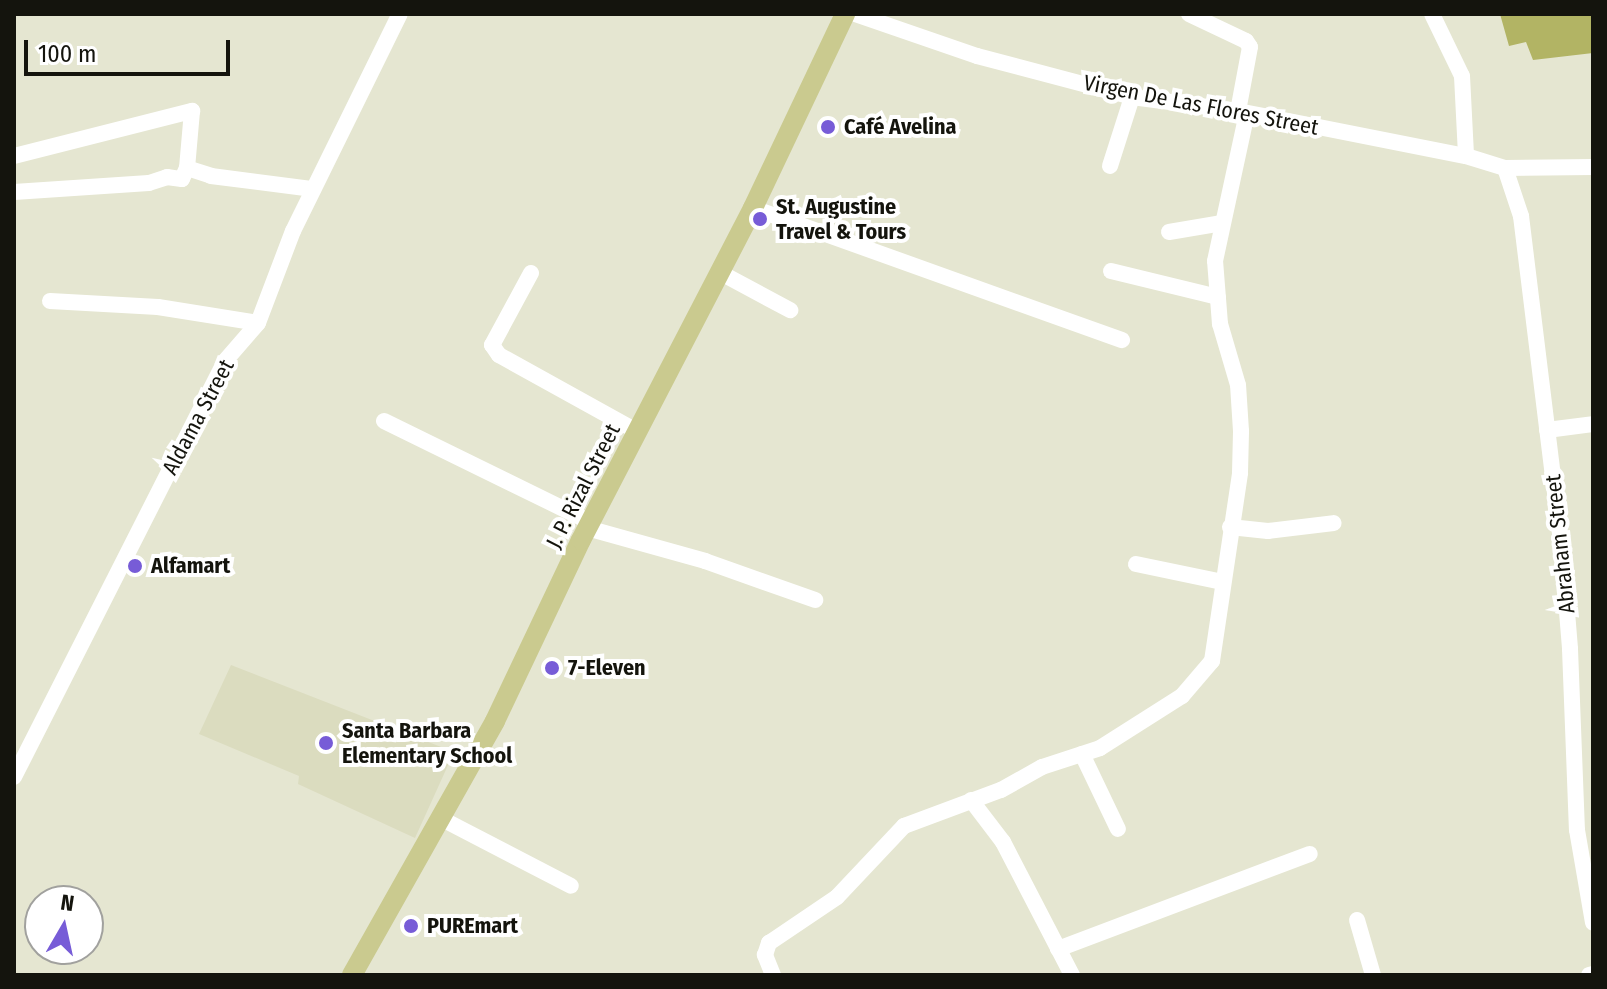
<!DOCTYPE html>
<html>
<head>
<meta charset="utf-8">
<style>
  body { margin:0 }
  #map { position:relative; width:1607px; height:989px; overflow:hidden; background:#e5e6d1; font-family:"Fira Sans Condensed",sans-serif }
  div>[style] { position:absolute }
  .built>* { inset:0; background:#dbdcbf }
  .forest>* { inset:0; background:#b2b464 }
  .minor>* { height:16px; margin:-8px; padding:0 8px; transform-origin:8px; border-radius:8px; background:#fff }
  .major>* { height:20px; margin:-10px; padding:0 10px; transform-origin:10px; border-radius:10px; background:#caca8f }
  .dots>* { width:22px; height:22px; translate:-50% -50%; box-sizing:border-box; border:4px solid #fff; border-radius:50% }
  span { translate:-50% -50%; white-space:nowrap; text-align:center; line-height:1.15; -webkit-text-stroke:8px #fff; paint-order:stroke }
  .street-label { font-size:22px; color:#14140d }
  .poi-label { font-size:22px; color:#14140d; font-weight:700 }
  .left { translate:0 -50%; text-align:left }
  .frame { position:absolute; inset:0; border:16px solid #14140d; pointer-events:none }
  .north { position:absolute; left:24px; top:885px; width:80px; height:80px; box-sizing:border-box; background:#fff; border:2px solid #a1a19e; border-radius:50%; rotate:9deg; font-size:22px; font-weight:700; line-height:32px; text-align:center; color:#14140d }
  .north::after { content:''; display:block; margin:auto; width:28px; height:36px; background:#775cd7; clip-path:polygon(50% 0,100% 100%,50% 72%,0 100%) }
  .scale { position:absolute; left:24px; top:40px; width:206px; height:36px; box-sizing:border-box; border:4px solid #14140d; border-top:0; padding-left:10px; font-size:24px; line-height:28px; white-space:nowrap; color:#14140d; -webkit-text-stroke:6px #fff; paint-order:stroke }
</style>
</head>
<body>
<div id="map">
  <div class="built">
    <div style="clip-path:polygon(231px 665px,454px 752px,415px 838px,298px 784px,299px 776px,199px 734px)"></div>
  </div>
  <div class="forest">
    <div style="clip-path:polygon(1500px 14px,1593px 14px,1593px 53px,1533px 60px,1526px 42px,1509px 46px)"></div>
  </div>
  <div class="minor">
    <div style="left:855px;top:14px;width:129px;rotate:19deg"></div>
    <div style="left:977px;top:56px;width:160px;rotate:14.8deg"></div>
    <div style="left:1132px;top:97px;width:107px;rotate:7.5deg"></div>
    <div style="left:1238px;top:111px;width:232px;rotate:11.2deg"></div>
    <div style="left:1466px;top:156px;width:41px;rotate:17.1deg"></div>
    <div style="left:1505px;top:168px;width:88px;rotate:-0.7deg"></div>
    <div style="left:1189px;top:14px;width:63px;rotate:25.3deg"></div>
    <div style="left:1246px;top:41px;width:7px;rotate:56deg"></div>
    <div style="left:1250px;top:47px;width:65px;rotate:100.6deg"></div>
    <div style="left:1432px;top:14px;width:69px;rotate:64.2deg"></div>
    <div style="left:1462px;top:76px;width:80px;rotate:87.1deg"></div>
    <div style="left:14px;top:156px;width:184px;rotate:-14.2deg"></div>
    <div style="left:192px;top:111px;width:57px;rotate:95deg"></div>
    <div style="left:1110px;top:166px;width:72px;rotate:-72.3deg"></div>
    <div style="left:1505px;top:168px;width:51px;rotate:71.6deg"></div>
    <div style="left:1521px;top:216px;width:337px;rotate:83deg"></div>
    <div style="left:1562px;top:551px;width:98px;rotate:85.3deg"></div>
    <div style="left:1570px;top:649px;width:181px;rotate:87.8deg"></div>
    <div style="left:1577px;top:830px;width:94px;rotate:80.2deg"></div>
    <div style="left:14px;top:192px;width:135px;rotate:-3.8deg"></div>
    <div style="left:149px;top:183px;width:19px;rotate:-18deg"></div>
    <div style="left:167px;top:177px;width:15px;rotate:8deg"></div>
    <div style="left:182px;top:179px;width:12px;rotate:-66deg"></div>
    <div style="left:187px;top:168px;width:25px;rotate:18deg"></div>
    <div style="left:211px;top:176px;width:103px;rotate:7.3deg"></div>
    <div style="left:753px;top:208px;width:392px;rotate:19.7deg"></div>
    <div style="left:1169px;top:232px;width:54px;rotate:-9.6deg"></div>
    <div style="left:1111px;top:271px;width:110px;rotate:13.7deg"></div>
    <div style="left:719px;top:272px;width:81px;rotate:28.2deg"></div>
    <div style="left:531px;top:273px;width:82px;rotate:118.4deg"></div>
    <div style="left:492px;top:345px;width:12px;rotate:55deg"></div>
    <div style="left:499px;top:355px;width:159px;rotate:29deg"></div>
    <div style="left:50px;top:301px;width:108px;rotate:3.2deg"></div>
    <div style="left:158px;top:307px;width:101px;rotate:9.1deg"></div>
    <div style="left:384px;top:421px;width:229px;rotate:26.1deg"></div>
    <div style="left:1547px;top:430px;width:46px;rotate:-7.4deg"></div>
    <div style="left:1230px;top:527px;width:38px;rotate:6deg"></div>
    <div style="left:1268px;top:531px;width:66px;rotate:-6.9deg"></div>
    <div style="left:587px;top:528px;width:123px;rotate:15.6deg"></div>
    <div style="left:705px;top:561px;width:117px;rotate:19.5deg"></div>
    <div style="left:1136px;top:564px;width:89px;rotate:11.7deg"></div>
    <div style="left:1082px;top:754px;width:83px;rotate:64.4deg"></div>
    <div style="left:14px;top:777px;width:466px;rotate:-63.1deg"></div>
    <div style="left:225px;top:361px;width:50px;rotate:-49deg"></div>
    <div style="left:258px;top:323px;width:98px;rotate:-69.2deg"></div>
    <div style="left:293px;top:231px;width:242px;rotate:-63.8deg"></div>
    <div style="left:971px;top:800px;width:53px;rotate:52.7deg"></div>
    <div style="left:1003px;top:842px;width:150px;rotate:62.6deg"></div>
    <div style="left:442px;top:819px;width:145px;rotate:27.4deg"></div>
    <div style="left:1357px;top:920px;width:57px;rotate:73.8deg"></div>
    <div style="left:1058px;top:949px;width:269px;rotate:-20.7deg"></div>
    <div style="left:773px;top:975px;width:22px;rotate:-112deg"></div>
    <div style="left:765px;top:955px;width:13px;rotate:-72deg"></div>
    <div style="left:769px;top:943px;width:82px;rotate:-34.1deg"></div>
    <div style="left:837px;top:897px;width:98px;rotate:-46.7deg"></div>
    <div style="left:904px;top:826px;width:103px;rotate:-20.4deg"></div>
    <div style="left:1001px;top:790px;width:47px;rotate:-29.3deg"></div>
    <div style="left:1042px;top:767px;width:61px;rotate:-18.1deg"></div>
    <div style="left:1100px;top:748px;width:97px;rotate:-32.4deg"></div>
    <div style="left:1182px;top:696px;width:46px;rotate:-49.4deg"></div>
    <div style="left:1212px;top:661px;width:190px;rotate:-81.5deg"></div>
    <div style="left:1240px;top:473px;width:42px;rotate:-88.6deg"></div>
    <div style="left:1241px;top:431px;width:46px;rotate:-93.7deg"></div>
    <div style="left:1238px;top:385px;width:64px;rotate:-106.4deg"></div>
    <div style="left:1220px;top:324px;width:63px;rotate:-94.5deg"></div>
    <div style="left:1215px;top:261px;width:151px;rotate:-77.8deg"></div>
    <div style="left:1589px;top:975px;width:4px;rotate:-14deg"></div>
  </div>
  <div class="major">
    <div style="left:352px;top:975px;width:291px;rotate:-60.6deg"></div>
    <div style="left:495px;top:721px;width:200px;rotate:-64.6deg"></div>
    <div style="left:581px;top:540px;width:374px;rotate:-62.6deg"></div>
    <div style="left:753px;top:208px;width:215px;rotate:-64.6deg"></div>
  </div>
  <div class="dots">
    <div style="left:828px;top:127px;background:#775cd7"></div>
    <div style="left:760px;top:219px;background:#775cd7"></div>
    <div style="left:135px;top:566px;background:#775cd7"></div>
    <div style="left:552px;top:668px;background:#775cd7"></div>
    <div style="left:326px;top:743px;background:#775cd7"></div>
    <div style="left:411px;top:926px;background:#775cd7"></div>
  </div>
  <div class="street-label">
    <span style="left:1201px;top:105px;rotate:11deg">Virgen De Las Flores Street</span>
    <span style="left:198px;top:417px;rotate:-62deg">Aldama Street</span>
    <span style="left:583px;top:486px;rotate:-63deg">J. P. Rizal Street</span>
    <span style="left:1560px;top:544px;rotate:-96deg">Abraham Street</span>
  </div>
  <div class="poi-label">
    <span class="left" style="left:844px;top:127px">Café Avelina</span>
    <span class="left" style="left:776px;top:219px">St. Augustine<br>Travel &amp; Tours</span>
    <span class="left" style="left:151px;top:566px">Alfamart</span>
    <span class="left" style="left:568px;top:668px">7-Eleven</span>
    <span class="left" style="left:342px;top:743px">Santa Barbara<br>Elementary School</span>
    <span class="left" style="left:427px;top:926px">PUREmart</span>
  </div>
  <div class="frame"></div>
  <div class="north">N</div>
  <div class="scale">100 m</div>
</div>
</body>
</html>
